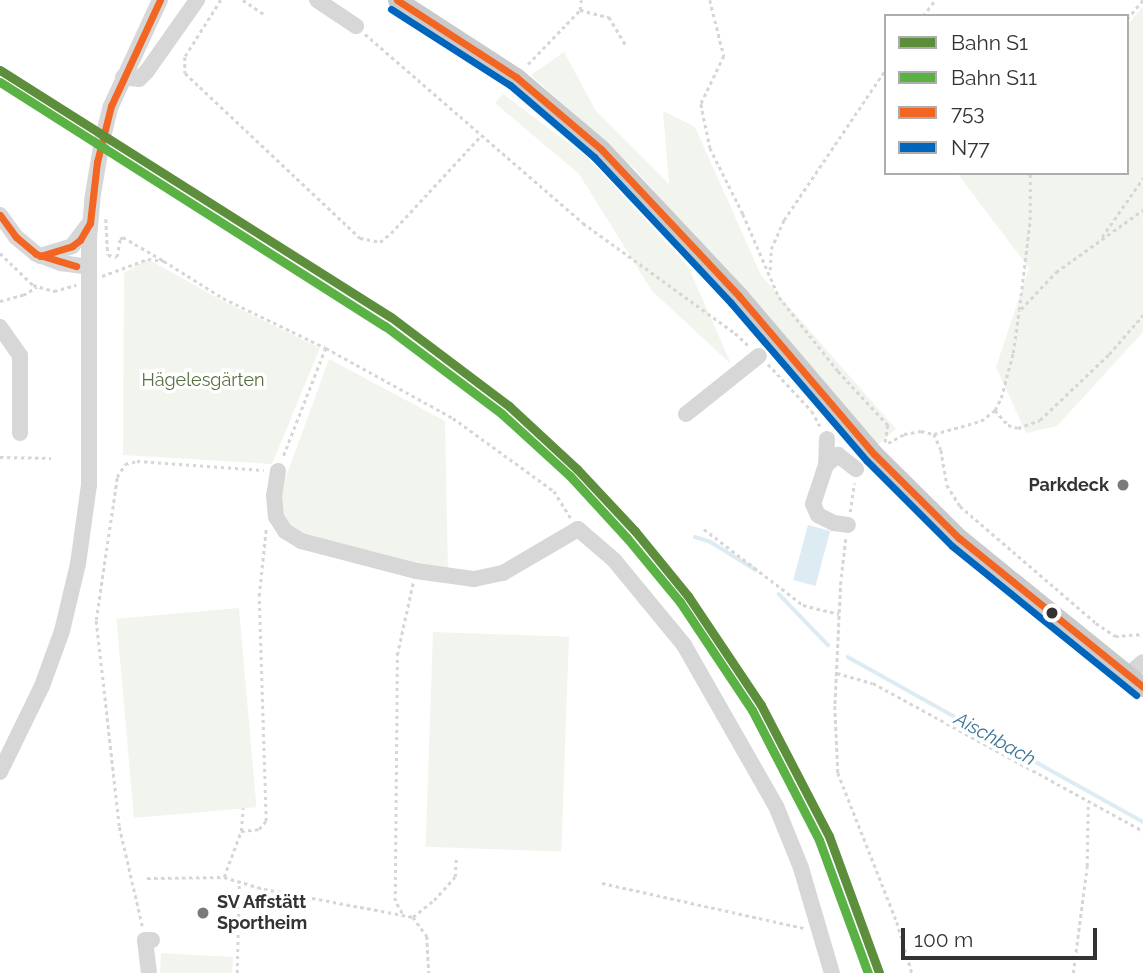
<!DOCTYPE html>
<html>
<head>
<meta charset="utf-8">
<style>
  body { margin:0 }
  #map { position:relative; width:1143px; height:973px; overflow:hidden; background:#fff; font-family:Raleway,sans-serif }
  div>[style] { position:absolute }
  .green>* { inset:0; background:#f1f5ed; transform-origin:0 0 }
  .water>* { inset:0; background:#ddebf3; transform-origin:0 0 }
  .stream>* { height:3.5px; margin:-1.75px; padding:0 1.75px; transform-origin:1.75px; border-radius:1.75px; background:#ddebf3 }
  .path>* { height:2.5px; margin-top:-1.25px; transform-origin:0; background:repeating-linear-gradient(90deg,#d6d6d6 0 3.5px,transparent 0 7px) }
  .minor>* { height:16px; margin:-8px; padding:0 8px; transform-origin:8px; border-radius:8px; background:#d7d7d7 }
  .major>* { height:19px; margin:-9.5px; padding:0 9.5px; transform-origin:9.5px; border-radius:9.5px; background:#cacaca }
  .bus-1>* { height:7px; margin:-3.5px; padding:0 3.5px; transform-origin:3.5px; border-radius:3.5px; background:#f26522 }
  .bus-2>* { height:7px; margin:-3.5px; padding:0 3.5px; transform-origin:3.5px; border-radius:3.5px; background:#0065bd }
  .rail-1>* { height:9px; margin:-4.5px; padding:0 4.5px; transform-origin:4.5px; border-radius:4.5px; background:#5c8e3c }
  .rail-2>* { height:9px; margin:-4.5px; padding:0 4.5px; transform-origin:4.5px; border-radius:4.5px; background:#59b243 }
  .dots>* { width:19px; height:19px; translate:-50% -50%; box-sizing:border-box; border:4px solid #fff; border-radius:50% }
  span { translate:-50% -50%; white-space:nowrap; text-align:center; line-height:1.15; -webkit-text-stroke:7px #fff; paint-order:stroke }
  .park-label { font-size:18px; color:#56703f }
  .poi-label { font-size:18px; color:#333; font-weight:700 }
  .right { translate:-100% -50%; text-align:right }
  .left { translate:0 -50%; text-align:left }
  .water-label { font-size:19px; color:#3f7597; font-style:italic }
  .legend { position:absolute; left:884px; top:14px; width:245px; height:161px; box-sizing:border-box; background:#fff; border:2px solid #adadad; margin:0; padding:9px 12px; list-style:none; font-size:21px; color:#333 }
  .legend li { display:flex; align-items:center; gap:14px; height:35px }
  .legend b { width:35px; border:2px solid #adadad }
  .scale { position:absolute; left:901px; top:928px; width:196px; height:32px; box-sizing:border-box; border:4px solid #333; border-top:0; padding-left:9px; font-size:21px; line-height:24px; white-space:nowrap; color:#333; -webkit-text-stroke:5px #fff; paint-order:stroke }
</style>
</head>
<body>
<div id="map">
  <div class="green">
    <div style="clip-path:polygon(1143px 6px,1143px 332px,1057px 426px,1026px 433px,996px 367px,1029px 268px,957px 173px,1127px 173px,1127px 26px)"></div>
    <div style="clip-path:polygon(564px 52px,596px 111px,669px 184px,663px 111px,695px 127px,761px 275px,896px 429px,875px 447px,636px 170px,531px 75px)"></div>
    <div style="clip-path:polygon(503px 94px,588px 158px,688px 266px,731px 364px,652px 291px,579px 174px,495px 103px)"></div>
    <div style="clip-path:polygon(148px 259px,221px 300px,320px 348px,272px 464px,123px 455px,124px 273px)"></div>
    <div style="clip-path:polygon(329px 359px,445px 421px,448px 572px,302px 535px,287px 525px,281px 516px,280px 493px)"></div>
    <div style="left:239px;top:608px;width:200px;height:123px;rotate:85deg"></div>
    <div style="left:433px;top:632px;width:136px;height:215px;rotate:2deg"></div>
    <div style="clip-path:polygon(161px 953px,233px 957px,232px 973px,160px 973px)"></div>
  </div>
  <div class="water">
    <div style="left:808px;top:525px;width:23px;height:57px;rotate:15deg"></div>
  </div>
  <div class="stream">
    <div style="left:695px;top:537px;width:17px;rotate:17deg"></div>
    <div style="left:711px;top:542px;width:53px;rotate:31.9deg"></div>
    <div style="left:779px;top:594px;width:71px;rotate:46.1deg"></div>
    <div style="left:848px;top:657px;width:338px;rotate:29.2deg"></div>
  </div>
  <div class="path">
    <div style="left:221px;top:0;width:67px;rotate:122.3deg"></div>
    <div style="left:185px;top:57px;width:16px;rotate:90deg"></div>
    <div style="left:185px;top:73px;width:241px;rotate:43.3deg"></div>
    <div style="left:360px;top:238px;width:20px;rotate:11deg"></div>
    <div style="left:380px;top:242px;width:14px;rotate:-39deg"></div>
    <div style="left:391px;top:233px;width:131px;rotate:-47.2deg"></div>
    <div style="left:243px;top:0;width:27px;rotate:34deg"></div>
    <div style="left:710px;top:0;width:58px;rotate:76deg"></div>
    <div style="left:724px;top:56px;width:53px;rotate:115.6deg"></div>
    <div style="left:701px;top:104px;width:45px;rotate:78.4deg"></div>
    <div style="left:710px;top:148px;width:74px;rotate:63.4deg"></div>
    <div style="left:743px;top:214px;width:90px;rotate:66.6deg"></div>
    <div style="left:779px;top:297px;width:95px;rotate:51.4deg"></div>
    <div style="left:838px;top:371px;width:74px;rotate:47.2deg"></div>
    <div style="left:888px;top:425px;width:18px;rotate:99deg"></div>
    <div style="left:580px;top:10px;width:30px;rotate:14deg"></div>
    <div style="left:609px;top:17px;width:35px;rotate:59deg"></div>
    <div style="left:923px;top:16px;width:20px;rotate:-53deg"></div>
    <div style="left:1127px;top:19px;width:25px;rotate:-50deg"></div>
    <div style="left:365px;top:34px;width:289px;rotate:40.9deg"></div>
    <div style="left:583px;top:223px;width:188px;rotate:35.9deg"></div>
    <div style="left:735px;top:333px;width:18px;rotate:43deg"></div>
    <div style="left:528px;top:64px;width:75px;rotate:-46.1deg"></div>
    <div style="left:580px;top:10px;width:10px;rotate:-84deg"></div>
    <div style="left:106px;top:219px;width:36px;rotate:87deg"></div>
    <div style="left:108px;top:255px;width:9px;rotate:13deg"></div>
    <div style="left:117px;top:257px;width:18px;rotate:-81deg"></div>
    <div style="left:120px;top:239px;width:4px;rotate:-34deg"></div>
    <div style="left:123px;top:237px;width:48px;rotate:30.3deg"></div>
    <div style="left:1102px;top:237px;width:72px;rotate:-55.2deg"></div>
    <div style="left:0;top:253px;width:46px;rotate:44.1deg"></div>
    <div style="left:33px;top:285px;width:22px;rotate:16deg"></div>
    <div style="left:54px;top:291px;width:23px;rotate:-15deg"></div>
    <div style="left:770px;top:270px;width:21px;rotate:-87deg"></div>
    <div style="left:771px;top:249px;width:32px;rotate:-66deg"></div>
    <div style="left:784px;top:220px;width:182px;rotate:-56deg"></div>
    <div style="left:102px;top:276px;width:49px;rotate:-20.3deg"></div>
    <div style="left:148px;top:259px;width:16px;rotate:7deg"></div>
    <div style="left:164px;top:261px;width:70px;rotate:32.1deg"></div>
    <div style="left:223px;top:298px;width:114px;rotate:25.9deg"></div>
    <div style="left:326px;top:348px;width:118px;rotate:111.4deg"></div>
    <div style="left:0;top:301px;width:24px;rotate:-15deg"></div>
    <div style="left:23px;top:295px;width:16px;rotate:-30deg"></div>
    <div style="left:1021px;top:309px;width:51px;rotate:-46.6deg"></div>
    <div style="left:1056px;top:272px;width:107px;rotate:-35.5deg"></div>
    <div style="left:326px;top:348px;width:145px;rotate:28.9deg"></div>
    <div style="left:453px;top:418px;width:125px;rotate:35.9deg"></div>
    <div style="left:554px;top:491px;width:32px;rotate:58deg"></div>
    <div style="left:768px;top:364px;width:64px;rotate:46.9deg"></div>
    <div style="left:812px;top:411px;width:17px;rotate:62deg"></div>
    <div style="left:995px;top:410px;width:20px;rotate:49deg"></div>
    <div style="left:1008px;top:425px;width:10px;rotate:17deg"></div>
    <div style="left:1018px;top:428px;width:23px;rotate:-20deg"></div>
    <div style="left:1040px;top:420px;width:95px;rotate:-43.7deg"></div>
    <div style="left:1109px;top:354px;width:52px;rotate:-48.9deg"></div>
    <div style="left:934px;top:434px;width:49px;rotate:-15.5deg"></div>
    <div style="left:981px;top:421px;width:18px;rotate:-38deg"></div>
    <div style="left:995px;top:410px;width:13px;rotate:-63deg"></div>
    <div style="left:1001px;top:398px;width:47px;rotate:-75.1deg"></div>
    <div style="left:1013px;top:353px;width:43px;rotate:-82.1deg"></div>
    <div style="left:1019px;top:310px;width:91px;rotate:-83deg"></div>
    <div style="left:1030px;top:220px;width:47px;rotate:-90deg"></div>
    <div style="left:888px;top:443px;width:18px;rotate:-29deg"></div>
    <div style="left:904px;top:434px;width:17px;rotate:-10deg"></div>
    <div style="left:921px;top:431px;width:13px;rotate:13deg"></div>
    <div style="left:934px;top:434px;width:17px;rotate:66deg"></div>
    <div style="left:941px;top:450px;width:36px;rotate:80deg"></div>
    <div style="left:947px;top:485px;width:25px;rotate:58deg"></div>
    <div style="left:960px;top:506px;width:179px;rotate:40.7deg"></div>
    <div style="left:1096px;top:623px;width:23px;rotate:34deg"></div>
    <div style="left:1115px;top:636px;width:28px;rotate:-4deg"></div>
    <div style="left:0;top:457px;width:51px;rotate:1.1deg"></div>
    <div style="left:850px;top:512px;width:29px;rotate:-82deg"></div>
    <div style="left:704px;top:529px;width:125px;rotate:37.5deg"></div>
    <div style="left:803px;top:605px;width:37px;rotate:14deg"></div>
    <div style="left:846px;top:539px;width:42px;rotate:96.8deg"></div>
    <div style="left:841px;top:581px;width:125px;rotate:92.7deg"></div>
    <div style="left:835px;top:706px;width:67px;rotate:87.4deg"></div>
    <div style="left:838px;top:773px;width:160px;rotate:68.4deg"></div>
    <div style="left:897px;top:922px;width:53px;rotate:73.6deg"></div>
    <div style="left:837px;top:673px;width:37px;rotate:16deg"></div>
    <div style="left:873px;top:683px;width:308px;rotate:28.7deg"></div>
    <div style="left:241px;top:831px;width:18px;rotate:-6deg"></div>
    <div style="left:259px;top:829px;width:11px;rotate:-49deg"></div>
    <div style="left:266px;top:821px;width:225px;rotate:-91.8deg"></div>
    <div style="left:259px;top:596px;width:68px;rotate:-84.1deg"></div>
    <div style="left:224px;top:877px;width:49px;rotate:-69.7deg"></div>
    <div style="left:241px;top:831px;width:23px;rotate:-85deg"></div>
    <div style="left:147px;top:878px;width:77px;rotate:-0.7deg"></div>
    <div style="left:224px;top:877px;width:42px;rotate:16.7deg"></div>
    <div style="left:264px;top:889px;width:152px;rotate:10.6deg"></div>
    <div style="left:413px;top:917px;width:27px;rotate:-39deg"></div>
    <div style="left:434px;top:900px;width:31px;rotate:-48deg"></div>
    <div style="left:455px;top:877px;width:20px;rotate:-87deg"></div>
    <div style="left:602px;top:883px;width:207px;rotate:12.6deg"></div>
    <div style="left:402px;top:913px;width:14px;rotate:-120deg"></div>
    <div style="left:395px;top:901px;width:246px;rotate:-89.5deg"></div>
    <div style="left:397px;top:655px;width:74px;rotate:-77.5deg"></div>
    <div style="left:413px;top:917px;width:24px;rotate:54deg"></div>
    <div style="left:427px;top:936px;width:37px;rotate:87deg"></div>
    <div style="left:142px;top:926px;width:103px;rotate:-103deg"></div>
    <div style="left:119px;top:826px;width:207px;rotate:-96.4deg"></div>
    <div style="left:96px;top:620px;width:145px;rotate:-81.6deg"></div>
    <div style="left:117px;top:477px;width:15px;rotate:-58deg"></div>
    <div style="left:125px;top:464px;width:12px;rotate:-14deg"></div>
    <div style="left:137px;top:461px;width:127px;rotate:4.1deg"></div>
    <div style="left:237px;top:973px;width:91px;rotate:-88.7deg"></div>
    <div style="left:1073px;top:973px;width:108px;rotate:-82.5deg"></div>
    <div style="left:1087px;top:866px;width:64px;rotate:-89.1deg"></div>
  </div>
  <div class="minor">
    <div style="left:317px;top:0;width:47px;rotate:33.7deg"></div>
    <div style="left:123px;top:77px;width:16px;rotate:7deg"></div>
    <div style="left:139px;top:79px;width:11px;rotate:-45deg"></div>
    <div style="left:147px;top:71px;width:87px;rotate:-54.8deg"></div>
    <div style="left:0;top:215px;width:27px;rotate:54deg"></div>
    <div style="left:16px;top:237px;width:26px;rotate:40deg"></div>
    <div style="left:36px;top:254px;width:27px;rotate:20deg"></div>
    <div style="left:61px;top:263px;width:28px;rotate:8deg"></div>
    <div style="left:40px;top:256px;width:34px;rotate:-17deg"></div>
    <div style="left:72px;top:246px;width:26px;rotate:-53deg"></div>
    <div style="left:0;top:327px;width:35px;rotate:55deg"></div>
    <div style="left:20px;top:356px;width:77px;rotate:90deg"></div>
    <div style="left:686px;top:414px;width:93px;rotate:-38.5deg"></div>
    <div style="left:827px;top:439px;width:26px;rotate:92deg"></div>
    <div style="left:826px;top:465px;width:41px;rotate:108.4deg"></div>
    <div style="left:813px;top:504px;width:12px;rotate:66deg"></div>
    <div style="left:818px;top:515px;width:18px;rotate:27deg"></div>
    <div style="left:834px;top:523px;width:14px;rotate:8deg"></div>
    <div style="left:826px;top:465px;width:16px;rotate:-40deg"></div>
    <div style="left:838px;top:455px;width:23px;rotate:38deg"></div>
    <div style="left:278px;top:471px;width:24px;rotate:99deg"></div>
    <div style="left:274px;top:495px;width:22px;rotate:85deg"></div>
    <div style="left:276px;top:517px;width:17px;rotate:57deg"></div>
    <div style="left:285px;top:531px;width:19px;rotate:32deg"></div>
    <div style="left:301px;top:541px;width:119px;rotate:14.6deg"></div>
    <div style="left:416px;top:571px;width:59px;rotate:7.9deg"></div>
    <div style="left:474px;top:579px;width:30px;rotate:-12deg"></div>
    <div style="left:503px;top:573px;width:87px;rotate:-30.4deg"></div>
    <div style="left:578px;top:529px;width:48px;rotate:40.7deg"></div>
    <div style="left:614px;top:560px;width:110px;rotate:50.5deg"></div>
    <div style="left:684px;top:645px;width:185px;rotate:60.3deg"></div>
    <div style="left:776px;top:806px;width:67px;rotate:68deg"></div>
    <div style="left:801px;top:868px;width:109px;rotate:73.6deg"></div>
    <div style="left:1129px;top:674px;width:18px;rotate:-41deg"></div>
    <div style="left:0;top:772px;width:96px;rotate:-64deg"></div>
    <div style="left:42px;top:686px;width:59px;rotate:-70deg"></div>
    <div style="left:62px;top:631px;width:69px;rotate:-76.6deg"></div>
    <div style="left:78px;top:564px;width:80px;rotate:-82.1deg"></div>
    <div style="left:89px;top:485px;width:247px;rotate:-90deg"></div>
    <div style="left:89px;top:238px;width:38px;rotate:-85deg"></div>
    <div style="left:92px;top:200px;width:60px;rotate:-80.4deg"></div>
    <div style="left:102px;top:141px;width:36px;rotate:-76deg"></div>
    <div style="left:111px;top:106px;width:117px;rotate:-65.2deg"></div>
    <div style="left:149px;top:973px;width:33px;rotate:-97deg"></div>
    <div style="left:145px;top:940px;width:7px"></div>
  </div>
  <div class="major">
    <div style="left:397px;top:0;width:142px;rotate:32.9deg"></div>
    <div style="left:516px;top:77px;width:111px;rotate:40.3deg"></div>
    <div style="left:601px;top:149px;width:202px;rotate:46.8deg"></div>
    <div style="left:739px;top:296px;width:208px;rotate:49.5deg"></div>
    <div style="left:874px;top:454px;width:120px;rotate:44.7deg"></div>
    <div style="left:959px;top:538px;width:237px;rotate:39deg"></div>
  </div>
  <div class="bus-1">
    <div style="left:397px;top:0;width:142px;rotate:32.9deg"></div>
    <div style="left:516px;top:77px;width:111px;rotate:40.3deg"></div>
    <div style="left:601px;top:149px;width:202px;rotate:46.8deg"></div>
    <div style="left:739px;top:296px;width:208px;rotate:49.5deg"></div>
    <div style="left:874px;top:454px;width:120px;rotate:44.7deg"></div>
    <div style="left:959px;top:538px;width:237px;rotate:39deg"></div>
    <div style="left:0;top:215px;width:27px;rotate:54deg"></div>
    <div style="left:16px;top:237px;width:26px;rotate:40deg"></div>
    <div style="left:36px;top:254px;width:42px;rotate:16.7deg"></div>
    <div style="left:40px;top:256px;width:34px;rotate:-17deg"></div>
    <div style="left:72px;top:246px;width:10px;rotate:-37deg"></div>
    <div style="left:80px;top:240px;width:20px;rotate:-60deg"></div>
    <div style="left:90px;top:223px;width:61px;rotate:-83.5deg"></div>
    <div style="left:97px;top:162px;width:58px;rotate:-76deg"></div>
    <div style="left:111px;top:106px;width:117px;rotate:-65.2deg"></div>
  </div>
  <div class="bus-2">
    <div style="left:391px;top:9px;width:141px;rotate:32.6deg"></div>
    <div style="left:510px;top:85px;width:111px;rotate:40.6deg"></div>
    <div style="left:594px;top:157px;width:200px;rotate:46.8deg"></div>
    <div style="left:731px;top:303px;width:208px;rotate:49.3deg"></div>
    <div style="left:867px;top:461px;width:120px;rotate:45deg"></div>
    <div style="left:952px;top:546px;width:237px;rotate:39deg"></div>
  </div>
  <div class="rail-1">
    <div style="left:0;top:70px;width:462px;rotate:32.3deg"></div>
    <div style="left:391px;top:317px;width:148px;rotate:37deg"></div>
    <div style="left:509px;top:406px;width:93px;rotate:42.8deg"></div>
    <div style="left:577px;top:469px;width:85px;rotate:46.9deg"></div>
    <div style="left:635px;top:531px;width:84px;rotate:50.8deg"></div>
    <div style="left:688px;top:596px;width:131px;rotate:56.2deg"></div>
    <div style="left:761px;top:705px;width:148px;rotate:62.6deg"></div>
    <div style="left:829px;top:836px;width:146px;rotate:69.9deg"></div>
  </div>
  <div class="rail-2">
    <div style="left:0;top:82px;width:456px;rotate:32.4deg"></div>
    <div style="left:385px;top:326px;width:146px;rotate:36.9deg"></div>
    <div style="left:502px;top:414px;width:92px;rotate:42.4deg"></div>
    <div style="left:570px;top:476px;width:84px;rotate:47.4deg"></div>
    <div style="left:627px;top:538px;width:83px;rotate:50.4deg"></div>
    <div style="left:680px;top:602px;width:130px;rotate:56.3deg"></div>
    <div style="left:752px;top:710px;width:146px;rotate:62.7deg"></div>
    <div style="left:819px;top:840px;width:142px;rotate:69.8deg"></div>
  </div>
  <div class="dots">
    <div style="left:1123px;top:485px;background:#7a7a7a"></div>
    <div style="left:1052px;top:613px;background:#333"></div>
    <div style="left:203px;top:913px;background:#7a7a7a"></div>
  </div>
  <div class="park-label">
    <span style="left:203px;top:380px">Hägelesgärten</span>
  </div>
  <div class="poi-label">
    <span class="right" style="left:1109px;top:485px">Parkdeck</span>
    <span class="left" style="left:217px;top:913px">SV Affstätt<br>Sportheim</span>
  </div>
  <div class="water-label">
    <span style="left:995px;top:739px;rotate:29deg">Aischbach</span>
  </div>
  <ul class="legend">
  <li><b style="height:9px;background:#5c8e3c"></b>Bahn S1</li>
  <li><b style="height:9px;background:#59b243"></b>Bahn S11</li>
  <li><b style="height:9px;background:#f26522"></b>753</li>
  <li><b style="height:9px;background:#0065bd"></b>N77</li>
  </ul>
  <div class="scale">100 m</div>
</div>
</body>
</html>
